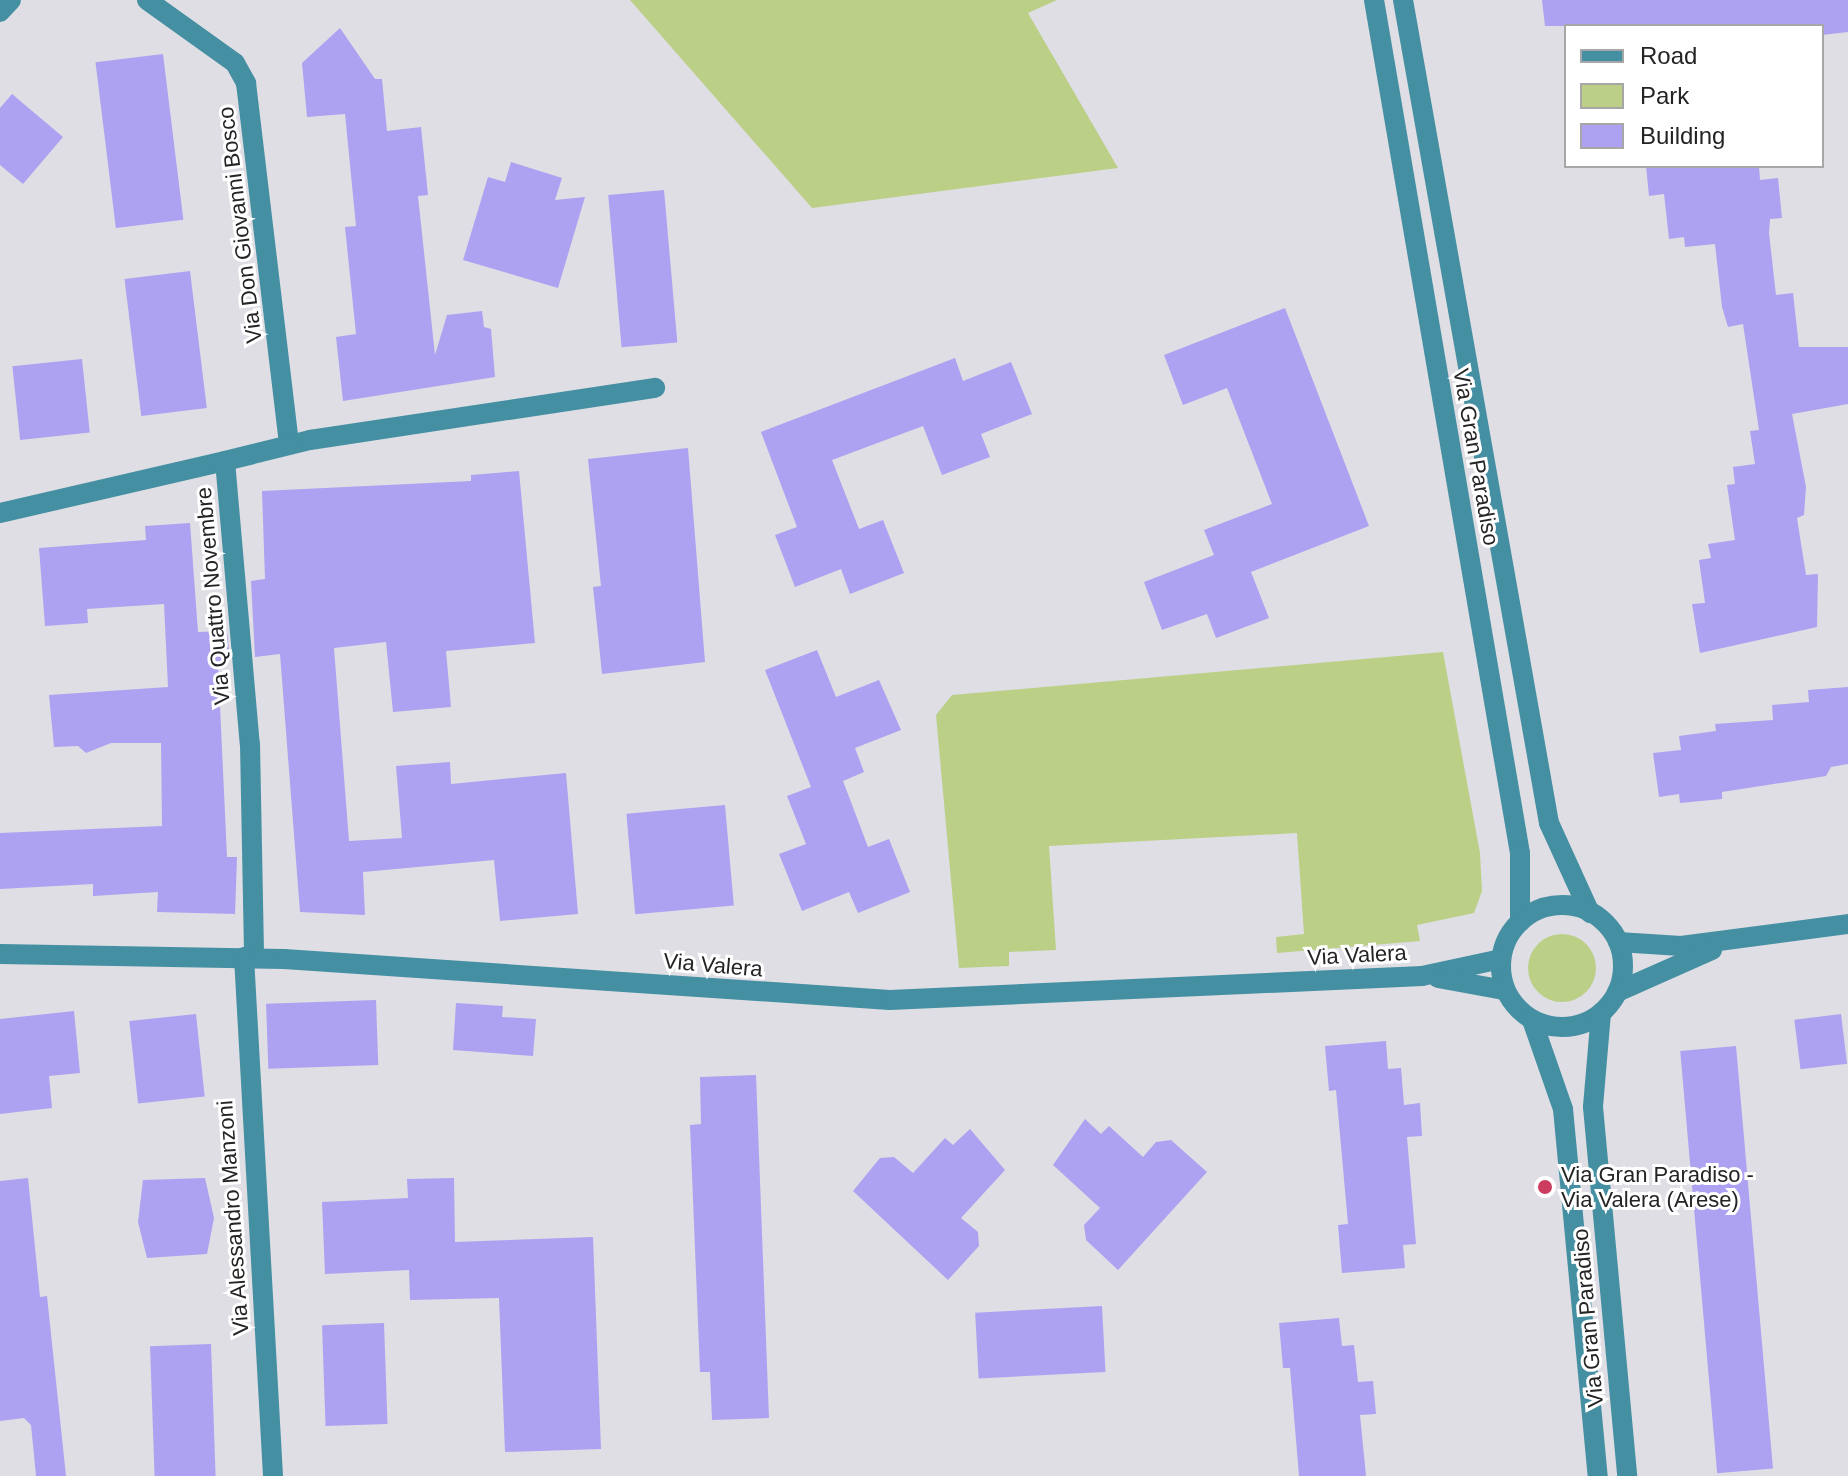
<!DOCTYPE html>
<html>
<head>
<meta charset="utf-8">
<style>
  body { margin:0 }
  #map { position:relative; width:1848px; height:1476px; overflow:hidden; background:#dedee4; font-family:Helvetica,sans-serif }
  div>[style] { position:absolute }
  .green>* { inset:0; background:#bccf87 }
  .round { border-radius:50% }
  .building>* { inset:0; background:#ada2f1; transform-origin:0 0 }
  .minor>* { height:20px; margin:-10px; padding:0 10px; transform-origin:10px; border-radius:10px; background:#458fa2 }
  .minor>.ring { margin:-10px; padding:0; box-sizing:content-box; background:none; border:20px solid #458fa2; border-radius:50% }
  .dots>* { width:22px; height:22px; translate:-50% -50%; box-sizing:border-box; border:4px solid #fff; border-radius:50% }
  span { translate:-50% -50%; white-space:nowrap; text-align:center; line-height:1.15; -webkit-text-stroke:6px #fff; paint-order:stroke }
  .street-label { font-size:22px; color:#242426 }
  .poi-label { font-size:22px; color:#242426 }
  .left { translate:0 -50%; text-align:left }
  .legend { position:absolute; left:1564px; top:24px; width:260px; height:144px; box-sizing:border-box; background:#fff; border:2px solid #a7a7a8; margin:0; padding:10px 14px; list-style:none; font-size:24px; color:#242426 }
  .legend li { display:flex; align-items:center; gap:16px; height:40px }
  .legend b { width:40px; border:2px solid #a7a7a8 }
</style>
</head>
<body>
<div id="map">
  <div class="green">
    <div style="clip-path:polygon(630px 0,1057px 0,1028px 13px,1118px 168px,812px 208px)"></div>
    <div style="clip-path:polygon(1443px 652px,1480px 853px,1482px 891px,1474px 913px,1417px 925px,1420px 941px,1277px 953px,1276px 937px,1304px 934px,1297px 833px,1049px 846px,1056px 950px,1009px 952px,1009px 966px,959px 968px,936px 715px,952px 695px)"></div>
    <div class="round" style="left:1528px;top:934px;width:68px;height:68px"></div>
  </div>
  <div class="building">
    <div style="clip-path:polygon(1542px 0,1848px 0,1848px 32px,1822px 35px,1822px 26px,1545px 26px)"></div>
    <div style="clip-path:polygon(340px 28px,375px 79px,382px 79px,387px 131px,421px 127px,428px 195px,418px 196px,435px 355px,447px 315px,482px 311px,484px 327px,491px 329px,495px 377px,343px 401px,336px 337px,356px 334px,345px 227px,356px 226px,345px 114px,307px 117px,302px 63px)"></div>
    <div style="left:163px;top:54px;width:167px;height:68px;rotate:83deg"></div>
    <div style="clip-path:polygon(12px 94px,63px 137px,23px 184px,0 165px,0 108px)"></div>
    <div style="clip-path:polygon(511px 162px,562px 178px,555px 200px,585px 197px,558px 288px,463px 260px,488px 177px,505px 182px)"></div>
    <div style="clip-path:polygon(1646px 166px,1759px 166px,1760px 180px,1778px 178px,1782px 218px,1770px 219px,1769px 233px,1776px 295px,1793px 293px,1799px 347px,1848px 347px,1848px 404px,1792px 414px,1806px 487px,1804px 515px,1797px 518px,1806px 575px,1818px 574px,1817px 627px,1700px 653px,1692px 604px,1705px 603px,1699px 560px,1711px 558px,1708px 544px,1735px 540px,1727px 485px,1735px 484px,1733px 467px,1755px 464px,1750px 431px,1759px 430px,1743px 324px,1728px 327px,1722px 307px,1715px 244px,1685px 247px,1684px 237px,1669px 239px,1664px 194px,1649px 196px)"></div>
    <div style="left:664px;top:190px;width:153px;height:56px;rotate:85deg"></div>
    <div style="left:190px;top:271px;width:138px;height:66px;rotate:83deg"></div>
    <div style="clip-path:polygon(1285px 308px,1369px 526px,1251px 572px,1269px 618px,1216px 638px,1207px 614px,1162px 630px,1144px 582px,1214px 555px,1204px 530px,1272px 504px,1227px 388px,1183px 405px,1164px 355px)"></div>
    <div style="clip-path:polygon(955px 358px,963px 381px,1011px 362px,1032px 414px,981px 434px,990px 457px,942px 475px,923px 426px,832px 460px,859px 529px,883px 520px,904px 573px,850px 594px,841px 569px,795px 587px,775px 535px,797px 527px,761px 432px)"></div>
    <div style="left:82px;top:359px;width:74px;height:70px;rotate:84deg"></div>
    <div style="clip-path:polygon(688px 448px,705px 662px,602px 674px,593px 587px,601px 586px,588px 459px)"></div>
    <div style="clip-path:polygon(519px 471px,535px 643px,446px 651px,451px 707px,393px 712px,386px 642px,334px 648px,349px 841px,402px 838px,396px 766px,450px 762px,451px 784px,566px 773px,578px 914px,500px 921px,494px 860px,363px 872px,365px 915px,300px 912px,280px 654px,255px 657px,251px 581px,265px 579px,262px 491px,471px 481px,471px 475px)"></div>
    <div style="clip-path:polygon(190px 523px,198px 632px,227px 631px,230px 660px,218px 662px,227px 857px,237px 857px,235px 914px,157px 912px,158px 892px,93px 896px,93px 884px,0 889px,0 833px,162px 826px,161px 743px,111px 743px,86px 753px,78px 746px,54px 747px,49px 695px,168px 687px,164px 604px,87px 609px,88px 623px,45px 626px,39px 548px,146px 540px,145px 526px)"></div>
    <div style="clip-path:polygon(817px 650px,836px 697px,879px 680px,901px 730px,855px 748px,864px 772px,843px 781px,868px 847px,889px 839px,910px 892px,858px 913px,849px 892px,802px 911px,779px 854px,806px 844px,787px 796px,811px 787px,765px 670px)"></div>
    <div style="clip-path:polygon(1848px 687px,1848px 764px,1831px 767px,1826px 776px,1722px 792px,1722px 799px,1680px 803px,1679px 794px,1659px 797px,1653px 753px,1681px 750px,1679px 736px,1716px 731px,1715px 724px,1773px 720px,1772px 705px,1809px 702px,1808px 690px)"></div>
    <div style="left:725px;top:805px;width:101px;height:99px;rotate:85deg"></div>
    <div style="left:376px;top:1000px;width:65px;height:110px;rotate:88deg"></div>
    <div style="clip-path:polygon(456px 1003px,503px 1006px,502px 1017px,536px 1019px,533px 1056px,453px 1050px)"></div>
    <div style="clip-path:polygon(74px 1011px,80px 1073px,49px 1076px,52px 1108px,0 1114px,0 1019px)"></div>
    <div style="left:196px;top:1014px;width:83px;height:67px;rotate:84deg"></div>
    <div style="left:1841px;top:1014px;width:50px;height:47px;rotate:83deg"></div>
    <div style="clip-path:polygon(1386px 1041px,1388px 1069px,1401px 1068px,1404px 1105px,1420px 1103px,1422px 1136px,1407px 1137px,1416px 1244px,1403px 1245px,1405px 1268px,1342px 1273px,1338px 1225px,1348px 1224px,1336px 1090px,1329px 1091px,1325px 1046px)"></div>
    <div style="left:1736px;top:1046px;width:424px;height:56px;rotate:85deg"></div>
    <div style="clip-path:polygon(756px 1075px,769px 1418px,712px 1420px,710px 1372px,700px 1372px,690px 1125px,701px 1124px,700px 1077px)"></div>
    <div style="clip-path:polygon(1085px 1119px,1101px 1134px,1109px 1126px,1143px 1157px,1156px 1142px,1171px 1140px,1207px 1172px,1118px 1270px,1086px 1240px,1084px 1225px,1100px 1208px,1053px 1165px)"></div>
    <div style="clip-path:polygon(970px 1129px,1005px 1170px,961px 1218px,978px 1232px,979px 1246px,948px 1280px,853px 1191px,880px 1158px,894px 1157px,913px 1173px,945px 1138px,953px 1145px)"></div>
    <div style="clip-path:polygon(28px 1178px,40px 1297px,47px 1296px,66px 1476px,36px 1476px,31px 1425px,24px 1418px,0 1421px,0 1181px)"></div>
    <div style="clip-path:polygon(205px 1178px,214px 1218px,207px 1254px,147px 1258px,138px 1222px,143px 1180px)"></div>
    <div style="clip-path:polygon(454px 1178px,455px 1242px,593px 1237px,601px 1449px,505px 1452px,499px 1298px,410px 1300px,409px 1270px,325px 1274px,322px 1202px,408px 1198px,407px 1179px)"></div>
    <div style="left:1102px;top:1306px;width:66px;height:127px;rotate:87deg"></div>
    <div style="clip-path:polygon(1339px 1318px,1342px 1346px,1354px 1345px,1358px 1382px,1373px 1381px,1376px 1414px,1360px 1415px,1366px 1476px,1299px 1476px,1290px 1368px,1283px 1368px,1279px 1323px)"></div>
    <div style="left:384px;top:1323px;width:101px;height:62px;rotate:88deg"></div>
    <div style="left:211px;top:1344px;width:132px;height:61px;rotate:88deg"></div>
  </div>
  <div class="minor">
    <div style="left:147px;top:0;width:108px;rotate:35.6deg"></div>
    <div style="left:235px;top:63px;width:23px;rotate:61deg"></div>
    <div style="left:246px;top:83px;width:364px;rotate:83.2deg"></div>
    <div style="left:1374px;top:0;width:865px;rotate:80.29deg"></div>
    <div style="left:1520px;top:853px;width:69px;rotate:90deg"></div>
    <div style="left:1403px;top:0;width:836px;rotate:79.94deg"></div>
    <div style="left:1549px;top:823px;width:99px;rotate:65.5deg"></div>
    <div style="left:0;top:12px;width:16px;rotate:-47deg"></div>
    <div style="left:225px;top:461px;width:88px;rotate:-13.9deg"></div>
    <div style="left:310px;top:440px;width:349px;rotate:-8.6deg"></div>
    <div style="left:0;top:513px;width:231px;rotate:-13deg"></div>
    <div style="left:225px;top:461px;width:284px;rotate:85deg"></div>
    <div style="left:250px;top:744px;width:214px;rotate:88.9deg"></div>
    <div class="ring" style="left:1501px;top:905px;width:102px;height:102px"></div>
    <div style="left:1618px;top:942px;width:63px;rotate:3.6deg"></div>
    <div style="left:1681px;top:946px;width:168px;rotate:-7.5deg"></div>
    <div style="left:0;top:954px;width:284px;rotate:1deg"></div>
    <div style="left:284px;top:959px;width:607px;rotate:3.87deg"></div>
    <div style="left:890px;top:1000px;width:533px;rotate:-2.58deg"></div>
    <div style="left:1422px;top:976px;width:81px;rotate:-12.1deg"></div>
    <div style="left:244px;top:957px;width:520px;rotate:86.8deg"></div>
    <div style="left:1438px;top:978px;width:68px;rotate:10.2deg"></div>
    <div style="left:1617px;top:992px;width:104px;rotate:-23.9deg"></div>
    <div style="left:1601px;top:1013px;width:94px;rotate:94.9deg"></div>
    <div style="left:1593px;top:1107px;width:371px;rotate:84.7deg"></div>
    <div style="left:1532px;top:1020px;width:94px;rotate:70.8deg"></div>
    <div style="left:1563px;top:1109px;width:369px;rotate:84.6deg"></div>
  </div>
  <div class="dots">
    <div style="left:1545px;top:1187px;background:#cc3d60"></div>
  </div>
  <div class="street-label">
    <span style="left:240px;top:225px;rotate:-97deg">Via Don Giovanni Bosco</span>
    <span style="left:1476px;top:457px;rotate:80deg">Via Gran Paradiso</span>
    <span style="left:213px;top:596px;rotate:-95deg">Via Quattro Novembre</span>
    <span style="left:1357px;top:955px;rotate:-3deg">Via Valera</span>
    <span style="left:713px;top:965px;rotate:5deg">Via Valera</span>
    <span style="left:233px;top:1218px;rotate:-94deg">Via Alessandro Manzoni</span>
    <span style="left:1588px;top:1318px;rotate:-95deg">Via Gran Paradiso</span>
  </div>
  <div class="poi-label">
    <span class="left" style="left:1561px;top:1187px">Via Gran Paradiso -<br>Via Valera (Arese)</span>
  </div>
  <ul class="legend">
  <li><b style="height:10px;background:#458fa2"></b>Road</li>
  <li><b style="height:22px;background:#bccf87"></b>Park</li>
  <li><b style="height:22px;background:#ada2f1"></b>Building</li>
  </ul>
</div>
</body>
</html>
